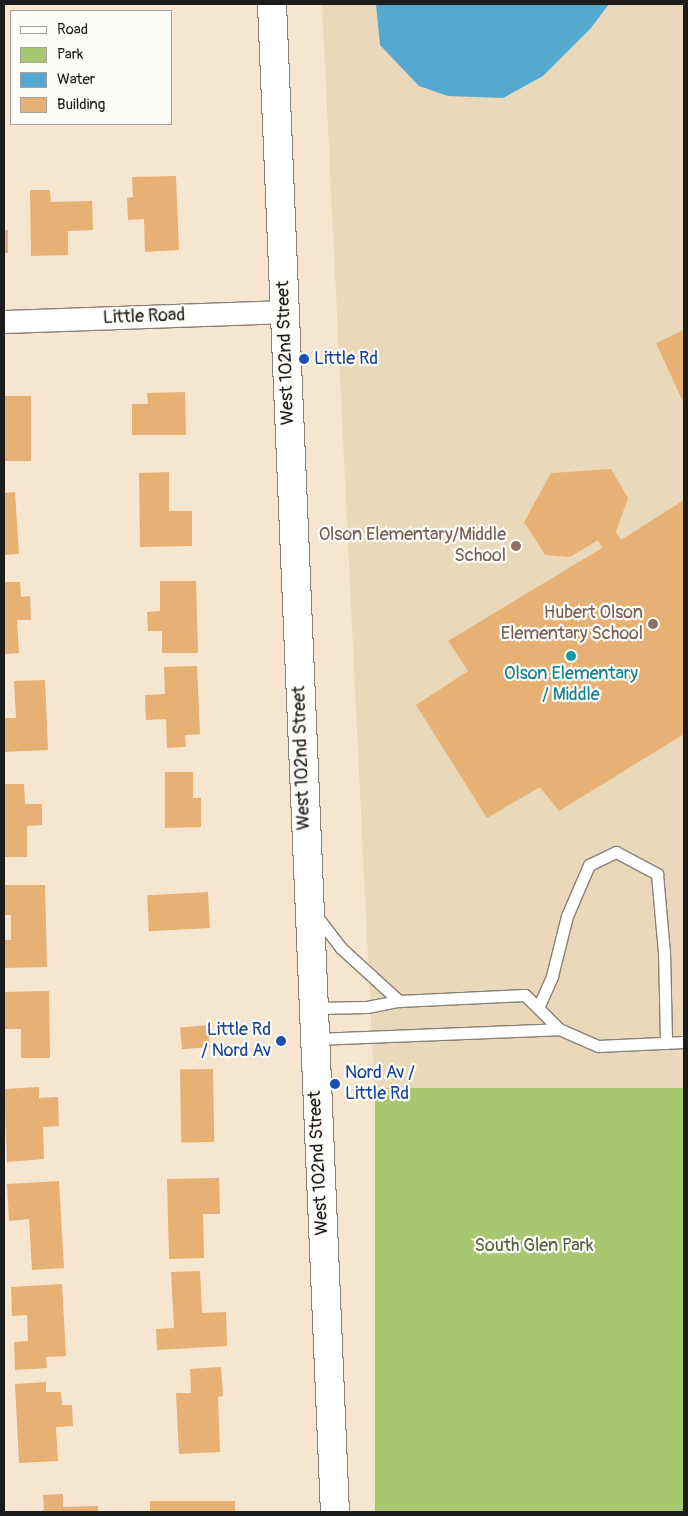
<!DOCTYPE html>
<html>
<head>
<meta charset="utf-8">
<style>
  body { margin:0 }
  #map { position:relative; width:688px; height:1516px; overflow:hidden; background:#f6e6d0; font-family:Pangolin,sans-serif }
  div>[style] { position:absolute }
  .built>* { inset:0; background:#e9d9ba }
  .green>* { inset:0; background:#a7c770; transform-origin:0 0 }
  .water>* { inset:0; background:#55a8d0 }
  .building>* { inset:0; background:#e7b074; transform-origin:0 0 }
  .roads { filter:drop-shadow(1px 0 #898176) drop-shadow(-1px 0 #898176) drop-shadow(0 1px #898176) drop-shadow(0 -1px #898176) }
  .service>* { height:11px; margin:-5.5px; padding:0 5.5px; transform-origin:5.5px; border-radius:5.5px; background:#fff }
  .minor>* { height:22px; margin:-11px; padding:0 11px; transform-origin:11px; border-radius:11px; background:#fff }
  .tertiary>* { height:28px; margin:-14px; padding:0 14px; transform-origin:14px; border-radius:14px; background:#fff }
  .dots>* { width:14px; height:14px; translate:-50% -50%; box-sizing:border-box; border:2px solid #fdfcf7; border-radius:50% }
  span { translate:-50% -50%; white-space:nowrap; text-align:center; line-height:1.15; -webkit-text-stroke:4.5px #fdfcf7; paint-order:stroke }
  .street-label { font-size:18px; color:#1c1c1c }
  .transit-label { font-size:18px; color:#164399 }
  .left { translate:0 -50%; text-align:left }
  .right { translate:-100% -50%; text-align:right }
  .education-label { font-size:18px; color:#785e54 }
  .culture-label { font-size:18px; color:#0d838f }
  .park-label { font-size:18px; color:#54603e }
  .frame { position:absolute; inset:0; border:5px solid #1c1c1c; pointer-events:none }
  .legend { position:absolute; left:10px; top:10px; width:162px; height:115px; box-sizing:border-box; background:#fdfcf7; border:1px solid #a3a29f; margin:0; padding:6px 9px; list-style:none; font-size:15px; color:#1c1c1c }
  .legend li { display:flex; align-items:center; gap:10px; height:25px }
  .legend b { width:25px; border:1px solid #a3a29f }
</style>
</head>
<body>
<div id="map">
  <div class="built">
    <div style="clip-path:polygon(322px 4px,684px 4px,684px 1088px,375px 1104px)"></div>
  </div>
  <div class="green">
    <div style="left:684px;top:1088px;width:424px;height:309px;rotate:90deg"></div>
  </div>
  <div class="water">
    <div style="clip-path:polygon(376px 4px,609px 4px,591px 28px,543px 76px,503px 98px,448px 96px,419px 86px,380px 45px)"></div>
  </div>
  <div class="building">
    <div style="clip-path:polygon(176px 176px,179px 250px,145px 252px,144px 219px,128px 220px,127px 198px,133px 197px,132px 177px)"></div>
    <div style="clip-path:polygon(30px 190px,50px 190px,51px 202px,92px 201px,93px 230px,68px 231px,68px 255px,31px 256px)"></div>
    <div style="left:4px;top:230px;width:4px;height:23px"></div>
    <div style="clip-path:polygon(684px 330px,684px 404px,656px 343px)"></div>
    <div style="clip-path:polygon(185px 392px,186px 435px,132px 435px,132px 404px,148px 404px,147px 393px)"></div>
    <div style="left:4px;top:396px;width:27px;height:65px"></div>
    <div style="clip-path:polygon(611px 469px,628px 498px,616px 532px,621px 540px,684px 500px,684px 734px,559px 811px,540px 787px,487px 818px,416px 705px,468px 671px,448px 641px,602px 548px,598px 540px,570px 557px,545px 555px,524px 522px,551px 473px)"></div>
    <div style="clip-path:polygon(169px 472px,169px 511px,192px 511px,192px 546px,140px 547px,139px 473px)"></div>
    <div style="clip-path:polygon(15px 492px,19px 554px,4px 555px,4px 493px)"></div>
    <div style="clip-path:polygon(160px 581px,196px 581px,198px 653px,162px 653px,162px 631px,148px 631px,147px 612px,160px 611px)"></div>
    <div style="clip-path:polygon(4px 582px,20px 582px,21px 597px,30px 596px,31px 620px,17px 620px,19px 653px,4px 654px)"></div>
    <div style="clip-path:polygon(197px 666px,200px 734px,185px 735px,186px 747px,167px 748px,166px 719px,146px 720px,145px 695px,165px 694px,164px 667px)"></div>
    <div style="clip-path:polygon(45px 680px,48px 750px,4px 752px,4px 718px,16px 718px,14px 681px)"></div>
    <div style="clip-path:polygon(165px 772px,193px 772px,193px 798px,201px 798px,201px 827px,165px 828px)"></div>
    <div style="clip-path:polygon(4px 784px,24px 784px,25px 804px,42px 804px,42px 825px,27px 826px,27px 857px,4px 857px)"></div>
    <div style="clip-path:polygon(4px 885px,45px 885px,47px 967px,4px 968px,4px 940px,11px 940px,11px 915px,4px 915px)"></div>
    <div style="left:208px;top:892px;width:36px;height:61px;rotate:87deg"></div>
    <div style="clip-path:polygon(49px 991px,50px 1058px,21px 1058px,21px 1029px,4px 1029px,4px 992px)"></div>
    <div style="left:208px;top:1025px;width:22px;height:28px;rotate:85deg"></div>
    <div style="left:213px;top:1069px;width:73px;height:33px;rotate:89deg"></div>
    <div style="clip-path:polygon(39px 1087px,39px 1098px,58px 1097px,59px 1126px,43px 1127px,44px 1159px,7px 1162px,4px 1089px)"></div>
    <div style="clip-path:polygon(219px 1178px,220px 1214px,203px 1214px,204px 1258px,169px 1259px,167px 1179px)"></div>
    <div style="clip-path:polygon(59px 1181px,64px 1268px,32px 1270px,29px 1219px,9px 1221px,7px 1184px)"></div>
    <div style="clip-path:polygon(200px 1271px,202px 1313px,226px 1312px,227px 1346px,157px 1350px,156px 1329px,174px 1328px,171px 1272px)"></div>
    <div style="clip-path:polygon(62px 1284px,66px 1356px,46px 1357px,47px 1368px,15px 1370px,14px 1342px,28px 1341px,27px 1315px,12px 1316px,11px 1287px)"></div>
    <div style="clip-path:polygon(221px 1367px,223px 1396px,218px 1397px,220px 1452px,179px 1454px,176px 1393px,191px 1393px,190px 1369px)"></div>
    <div style="clip-path:polygon(46px 1382px,46px 1392px,61px 1392px,62px 1405px,72px 1405px,73px 1426px,56px 1427px,58px 1461px,19px 1463px,15px 1384px)"></div>
    <div style="clip-path:polygon(63px 1494px,63px 1507px,98px 1506px,98px 1512px,39px 1512px,44px 1510px,43px 1495px)"></div>
    <div style="left:235px;top:1501px;width:11px;height:85px;rotate:90deg"></div>
  </div>
  <div class="roads">
    <div class="service">
      <div style="left:315px;top:914px;width:43px;rotate:52.6deg"></div>
      <div style="left:341px;top:948px;width:79px;rotate:42.4deg"></div>
      <div style="left:399px;top:1001px;width:126px;rotate:-2.7deg"></div>
      <div style="left:525px;top:995px;width:48px;rotate:45deg"></div>
      <div style="left:559px;top:1029px;width:43px;rotate:23.6deg"></div>
      <div style="left:598px;top:1046px;width:86px;rotate:-2.7deg"></div>
      <div style="left:314px;top:1008px;width:53px;rotate:-1.1deg"></div>
      <div style="left:367px;top:1007px;width:33px;rotate:-11deg"></div>
      <div style="left:538px;top:1008px;width:35px;rotate:-66deg"></div>
      <div style="left:552px;top:976px;width:62px;rotate:-76deg"></div>
      <div style="left:567px;top:916px;width:56px;rotate:-66.7deg"></div>
      <div style="left:589px;top:865px;width:30px;rotate:-26deg"></div>
      <div style="left:616px;top:852px;width:47px;rotate:28.2deg"></div>
      <div style="left:657px;top:874px;width:78px;rotate:84.9deg"></div>
      <div style="left:664px;top:952px;width:91px;rotate:88.7deg"></div>
      <div style="left:315px;top:1039px;width:244px;rotate:-2.3deg"></div>
    </div>
    <div class="minor">
      <div style="left:4px;top:322px;width:280px;rotate:-2deg"></div>
    </div>
    <div class="tertiary">
      <div style="left:272px;top:4px;width:1509px;rotate:87.61deg"></div>
    </div>
  </div>
  <div class="dots">
    <div style="left:304px;top:359px;background:#1a4fb4"></div>
    <div style="left:516px;top:546px;background:#8d6e63"></div>
    <div style="left:653px;top:624px;background:#8d6e63"></div>
    <div style="left:571px;top:656px;background:#0f9aa8"></div>
    <div style="left:281px;top:1041px;background:#1a4fb4"></div>
    <div style="left:335px;top:1084px;background:#1a4fb4"></div>
  </div>
  <div class="street-label">
    <span style="left:144px;top:317px;rotate:-2deg">Little Road</span>
    <span style="left:286px;top:353px;rotate:-92deg">West 102nd Street</span>
    <span style="left:302px;top:758px;rotate:-92deg">West 102nd Street</span>
    <span style="left:319px;top:1163px;rotate:-93deg">West 102nd Street</span>
  </div>
  <div class="transit-label">
    <span class="left" style="left:314px;top:359px">Little Rd</span>
    <span class="right" style="left:271px;top:1041px">Little Rd<br>/ Nord Av</span>
    <span class="left" style="left:345px;top:1084px">Nord Av /<br>Little Rd</span>
  </div>
  <div class="education-label">
    <span class="right" style="left:506px;top:546px">Olson Elementary/Middle<br>School</span>
    <span class="right" style="left:643px;top:624px">Hubert Olson<br>Elementary School</span>
  </div>
  <div class="culture-label">
    <span style="left:571px;top:685px">Olson Elementary<br>/ Middle</span>
  </div>
  <div class="park-label">
    <span style="left:534px;top:1246px">South Glen Park</span>
  </div>
  <div class="frame"></div>
  <ul class="legend">
  <li><b style="height:6px;background:#fff"></b>Road</li>
  <li><b style="height:14px;background:#a7c770"></b>Park</li>
  <li><b style="height:14px;background:#55a8d0"></b>Water</li>
  <li><b style="height:14px;background:#e7b074"></b>Building</li>
  </ul>
</div>
</body>
</html>
